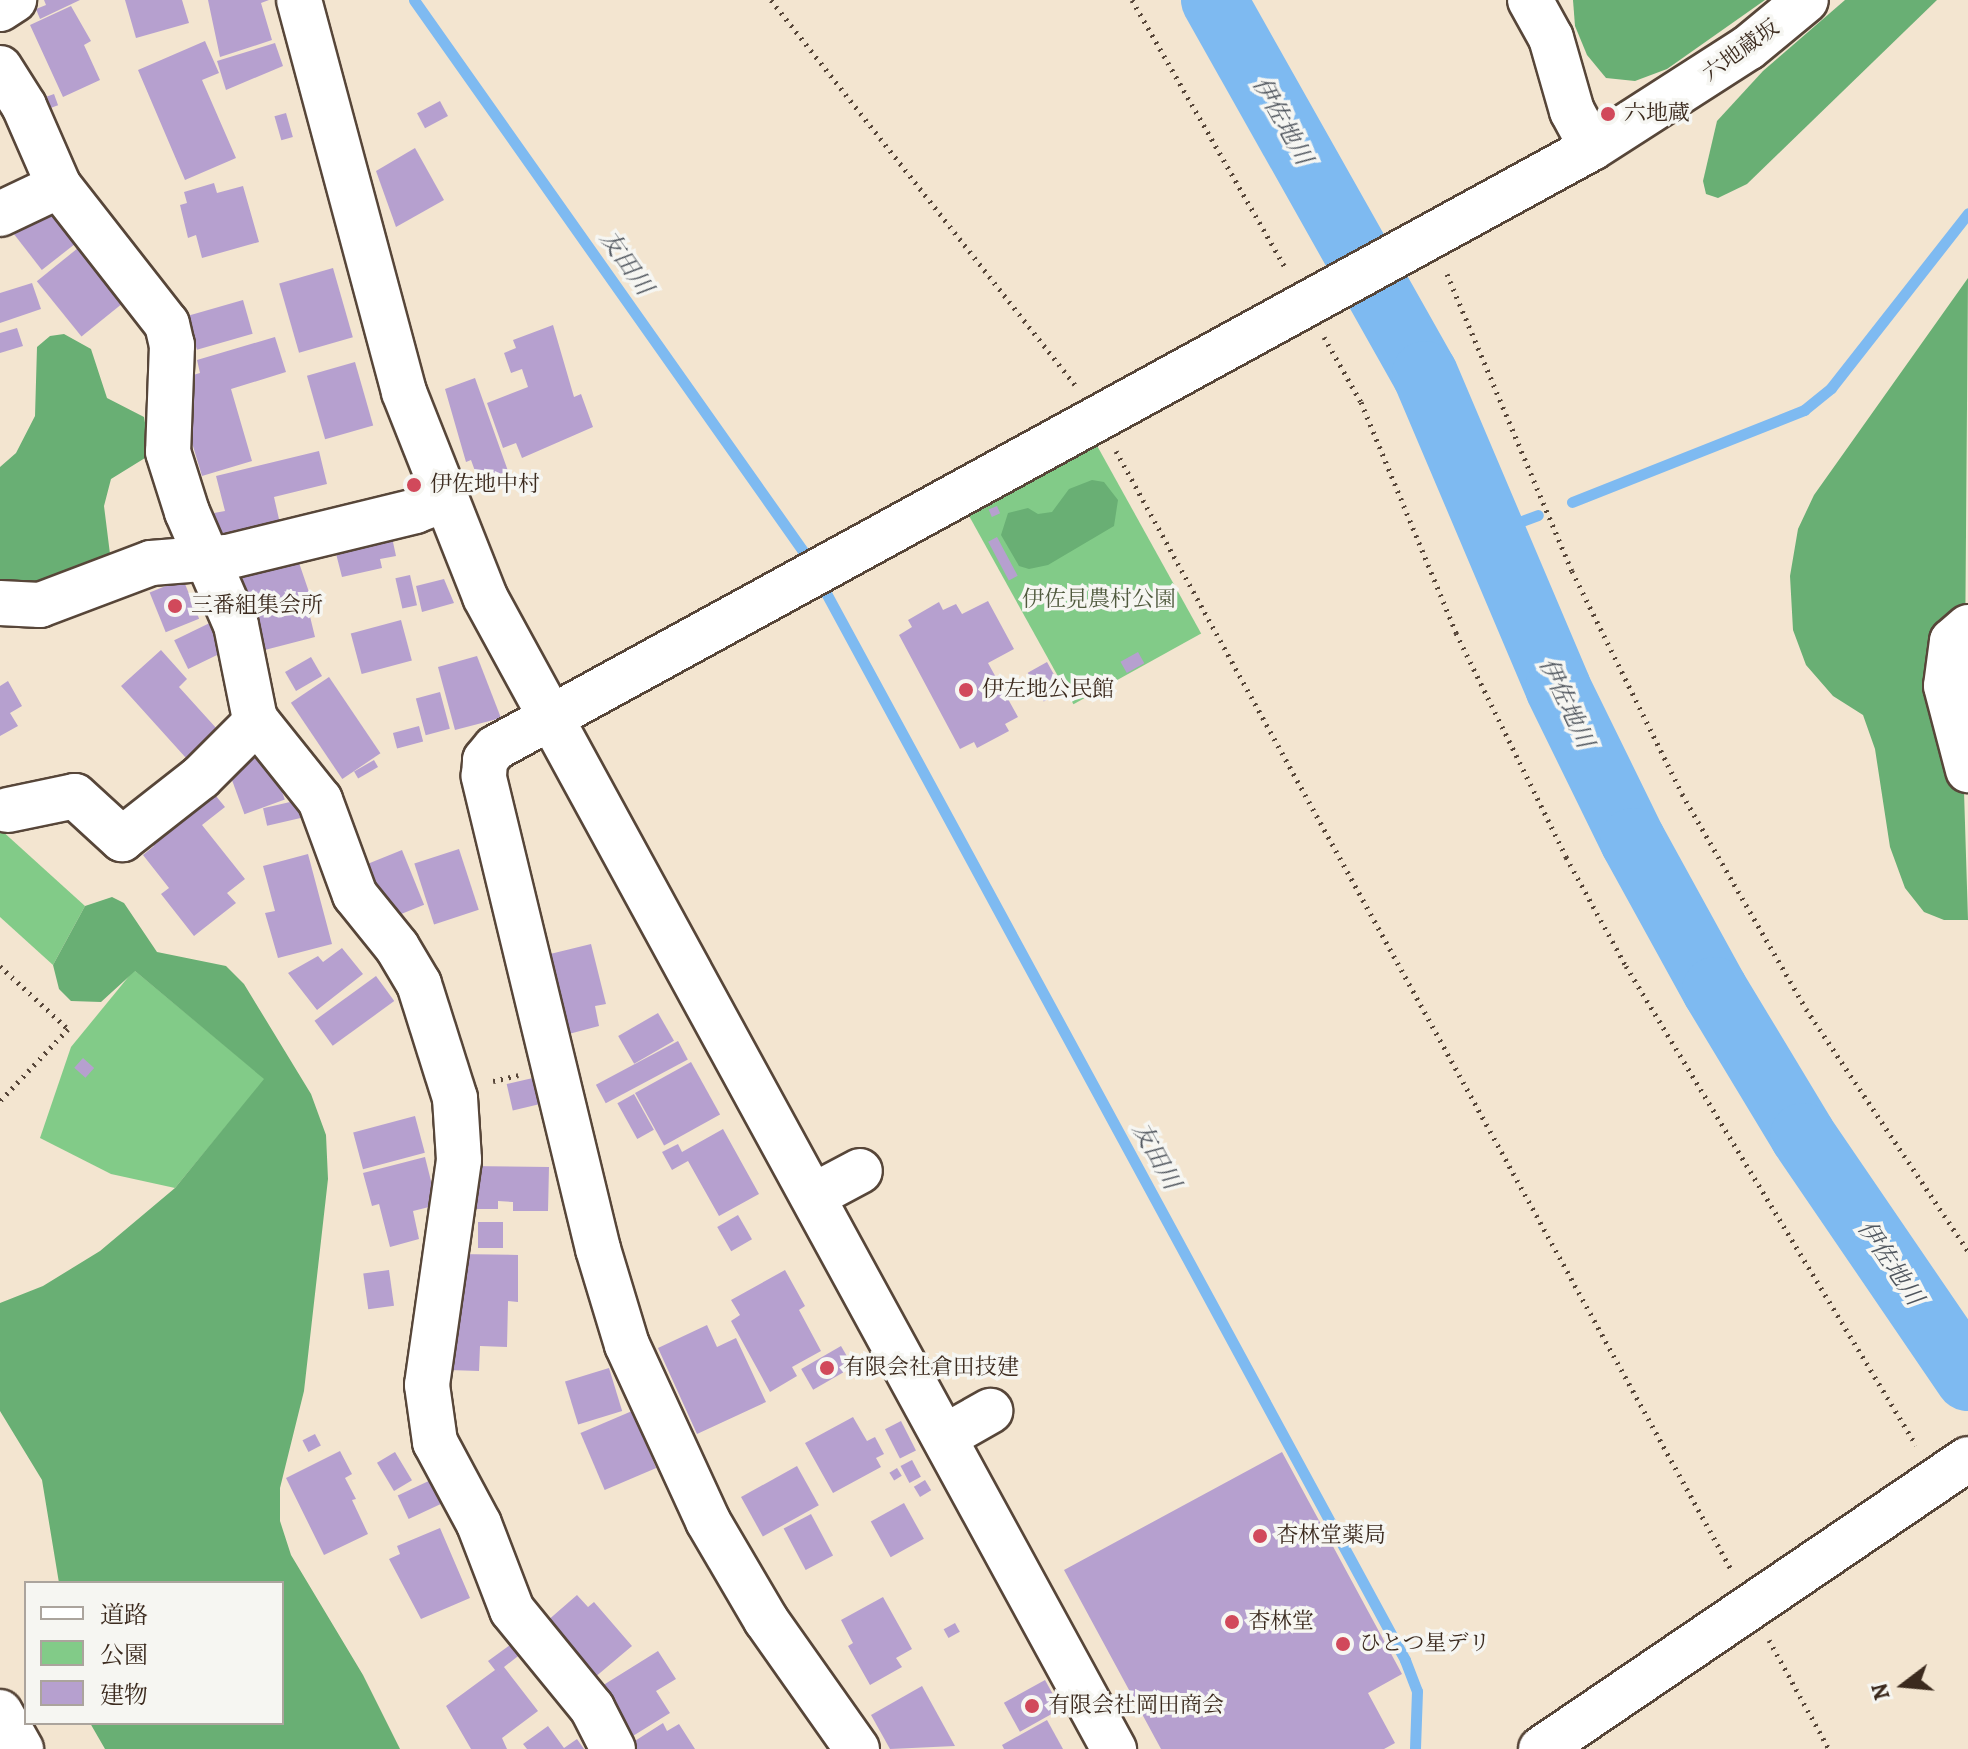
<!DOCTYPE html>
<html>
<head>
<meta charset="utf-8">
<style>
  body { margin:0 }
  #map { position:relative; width:1968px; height:1749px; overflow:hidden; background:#f3e5d0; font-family:Alegreya,"Noto Serif JP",serif }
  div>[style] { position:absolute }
  .green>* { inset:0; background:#82cb88; transform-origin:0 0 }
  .forest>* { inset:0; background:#69af74 }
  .stream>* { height:11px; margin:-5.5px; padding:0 5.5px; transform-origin:5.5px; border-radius:5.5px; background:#7ebaf1 }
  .river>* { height:66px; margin:-33px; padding:0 33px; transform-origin:33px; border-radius:33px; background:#7ebaf1 }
  .building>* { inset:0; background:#b6a0cf; transform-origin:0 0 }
  .path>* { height:5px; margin-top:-2.5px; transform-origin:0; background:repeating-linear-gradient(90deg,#574639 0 2px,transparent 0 8px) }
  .roads { filter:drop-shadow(2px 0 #574639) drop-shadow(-2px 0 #574639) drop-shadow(0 2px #574639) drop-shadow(0 -2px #574639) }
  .minor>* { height:44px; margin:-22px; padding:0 22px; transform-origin:22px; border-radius:22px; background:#fff }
  .dots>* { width:22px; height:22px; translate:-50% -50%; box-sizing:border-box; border:4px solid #f6f6f2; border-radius:50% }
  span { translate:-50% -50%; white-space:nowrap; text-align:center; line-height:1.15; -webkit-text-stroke:7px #f6f6f2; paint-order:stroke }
  .street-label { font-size:22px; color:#3b2a1e }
  .poi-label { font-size:22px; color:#3b2a1e }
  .left { translate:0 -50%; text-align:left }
  .park-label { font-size:22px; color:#505a3e }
  .water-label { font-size:24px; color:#4f555d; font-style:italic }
  .legend { position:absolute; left:24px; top:1581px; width:260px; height:144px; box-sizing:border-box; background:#f6f6f2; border:2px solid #aba49d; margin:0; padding:10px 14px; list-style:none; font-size:24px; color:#3b2a1e }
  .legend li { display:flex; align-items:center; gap:16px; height:40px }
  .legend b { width:40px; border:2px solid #aba49d }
  .north { position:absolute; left:1864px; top:1645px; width:80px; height:80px; -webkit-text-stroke:6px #f6f6f2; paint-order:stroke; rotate:254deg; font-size:22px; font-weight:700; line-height:32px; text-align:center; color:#3b2a1e }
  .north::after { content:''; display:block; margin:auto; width:28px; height:36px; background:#3b2a1e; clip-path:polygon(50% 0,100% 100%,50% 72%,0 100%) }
</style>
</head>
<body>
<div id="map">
  <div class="green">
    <div style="left:1095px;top:442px;width:219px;height:146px;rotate:61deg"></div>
    <div style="clip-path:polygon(0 829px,85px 906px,53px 965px,0 917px)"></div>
    <div style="clip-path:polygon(134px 970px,265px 1079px,175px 1188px,111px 1174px,40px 1138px,71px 1047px)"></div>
  </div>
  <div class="forest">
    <div style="clip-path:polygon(1573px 0,1765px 0,1667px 69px,1635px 81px,1606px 78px,1587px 55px,1575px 26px)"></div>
    <div style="clip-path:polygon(1845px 0,1937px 0,1747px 184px,1718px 198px,1706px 194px,1703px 181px,1717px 121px,1763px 71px)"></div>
    <div style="clip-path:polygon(1968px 278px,1964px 791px,1968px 920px,1944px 920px,1924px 912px,1905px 888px,1890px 847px,1875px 749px,1863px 715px,1833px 696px,1806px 665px,1793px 630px,1790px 576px,1798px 529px,1814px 495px)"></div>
    <div style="clip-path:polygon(64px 334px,91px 349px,107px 398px,144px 417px,149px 446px,145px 458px,111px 479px,104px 506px,110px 554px,100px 565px,36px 592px,0 587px,0 467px,16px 453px,35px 416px,37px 347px,50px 336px)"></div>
    <div style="clip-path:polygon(1092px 480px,1104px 482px,1118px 500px,1114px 526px,1048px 565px,1029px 569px,1019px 566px,1001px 535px,1008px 513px,1028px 508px,1038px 514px,1052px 512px,1069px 489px)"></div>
    <div style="clip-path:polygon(112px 897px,124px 903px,157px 952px,226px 966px,244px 984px,311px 1094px,326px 1135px,328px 1179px,304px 1391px,280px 1488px,280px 1521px,291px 1555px,363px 1675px,400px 1749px,105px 1749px,90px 1723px,282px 1723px,282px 1583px,59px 1583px,42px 1480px,0 1411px,0 1303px,43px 1286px,100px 1251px,175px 1188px,264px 1079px,135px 971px,101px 1002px,71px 1001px,59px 989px,53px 965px,85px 906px)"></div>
  </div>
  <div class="stream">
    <div style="left:414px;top:0;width:674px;rotate:54.78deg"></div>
    <div style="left:1572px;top:502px;width:250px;rotate:-21.6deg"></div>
    <div style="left:1804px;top:410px;width:35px;rotate:-39deg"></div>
    <div style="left:1831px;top:388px;width:222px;rotate:-51.9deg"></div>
    <div style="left:1490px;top:533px;width:51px;rotate:-20.6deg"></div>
    <div style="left:826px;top:593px;width:1214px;rotate:61.51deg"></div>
    <div style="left:1405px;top:1660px;width:33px;rotate:69deg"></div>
    <div style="left:1417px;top:1691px;width:58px;rotate:92deg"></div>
  </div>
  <div class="river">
    <div style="left:1214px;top:0;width:429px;rotate:60.6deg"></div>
    <div style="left:1425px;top:374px;width:341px;rotate:67deg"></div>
    <div style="left:1558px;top:688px;width:170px;rotate:63.9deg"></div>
    <div style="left:1633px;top:841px;width:170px;rotate:61.2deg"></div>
    <div style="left:1715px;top:990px;width:170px;rotate:58.9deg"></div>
    <div style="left:1803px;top:1136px;width:293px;rotate:55.7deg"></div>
  </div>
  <div class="building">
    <div style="clip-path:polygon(44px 0,80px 0,40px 19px,36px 9px,46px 5px)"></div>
    <div style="clip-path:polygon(125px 0,182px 0,189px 23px,136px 38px)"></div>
    <div style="clip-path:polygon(208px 0,269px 0,261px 3px,272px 40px,220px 57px)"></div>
    <div style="clip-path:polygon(71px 6px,91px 41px,84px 45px,100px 80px,63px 97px,30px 25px)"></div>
    <div style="clip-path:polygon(205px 41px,219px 73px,202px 80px,236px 158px,185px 180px,138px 70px)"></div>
    <div style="clip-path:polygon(275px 43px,283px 66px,226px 90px,217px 61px)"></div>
    <div style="left:54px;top:94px;width:12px;height:17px;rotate:70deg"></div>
    <div style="left:440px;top:101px;width:17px;height:26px;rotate:62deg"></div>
    <div style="left:286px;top:113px;width:25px;height:12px;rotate:74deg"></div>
    <div style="clip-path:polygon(415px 148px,444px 200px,396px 227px,376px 171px)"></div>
    <div style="clip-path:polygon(214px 183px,217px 193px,243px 186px,259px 242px,202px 258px,196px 235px,188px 238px,180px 205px,187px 203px,184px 192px)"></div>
    <div style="left:46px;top:207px;width:47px;height:42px;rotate:52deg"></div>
    <div style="left:78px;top:248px;width:71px;height:53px;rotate:51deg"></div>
    <div style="left:333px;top:268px;width:72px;height:56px;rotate:74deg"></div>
    <div style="clip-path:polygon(32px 283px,41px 309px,0 323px,0 293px)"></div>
    <div style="left:243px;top:300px;width:35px;height:58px;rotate:74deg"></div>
    <div style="clip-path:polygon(553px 325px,574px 397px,581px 394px,593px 427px,522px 458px,516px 443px,503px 448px,487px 403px,528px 387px,522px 369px,511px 373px,504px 353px,516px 348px,513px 340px)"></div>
    <div style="clip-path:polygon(17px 328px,23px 346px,0 353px,0 333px)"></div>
    <div style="clip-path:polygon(275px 337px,286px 372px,231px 389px,252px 461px,202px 476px,180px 403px,193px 399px,186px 377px,200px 373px,197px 360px)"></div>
    <div style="left:355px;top:362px;width:66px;height:50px;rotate:74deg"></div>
    <div style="clip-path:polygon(475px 378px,508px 471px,479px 482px,471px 460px,466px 462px,445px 389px)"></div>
    <div style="clip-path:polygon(319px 451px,327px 484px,274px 497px,281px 528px,221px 543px,214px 513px,225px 511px,216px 476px)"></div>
    <div style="left:997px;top:506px;width:8px;height:9px;rotate:67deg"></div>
    <div style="clip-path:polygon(390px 528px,396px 556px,380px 559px,382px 568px,342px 577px,333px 542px)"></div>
    <div style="left:997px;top:537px;width:44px;height:10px;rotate:62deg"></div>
    <div style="clip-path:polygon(294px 548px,311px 598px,306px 600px,315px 637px,257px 652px,239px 561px)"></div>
    <div style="left:410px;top:575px;width:31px;height:15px;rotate:77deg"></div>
    <div style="left:183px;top:579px;width:43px;height:36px;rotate:68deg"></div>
    <div style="clip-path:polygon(444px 579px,454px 603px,422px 612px,416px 586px)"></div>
    <div style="clip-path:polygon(988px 601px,1014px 649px,988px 663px,1018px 717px,1005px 724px,1009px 731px,977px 748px,974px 742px,960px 749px,899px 635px,912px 627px,908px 620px,939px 602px,943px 610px,956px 604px,962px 614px)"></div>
    <div style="left:220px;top:618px;width:32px;height:51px;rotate:64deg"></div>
    <div style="left:401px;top:620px;width:42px;height:52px;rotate:75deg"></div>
    <div style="clip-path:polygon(161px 650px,187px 679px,179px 687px,217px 729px,186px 758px,121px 686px)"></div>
    <div style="left:1138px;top:652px;width:13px;height:20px;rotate:61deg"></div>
    <div style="clip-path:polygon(477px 656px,501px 718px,455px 730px,438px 667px)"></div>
    <div style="left:311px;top:657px;width:22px;height:30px;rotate:60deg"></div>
    <div style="left:1047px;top:662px;width:33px;height:22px;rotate:61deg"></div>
    <div style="left:329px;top:677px;width:92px;height:46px;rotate:56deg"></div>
    <div style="clip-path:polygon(8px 681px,22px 706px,10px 713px,18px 726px,0 736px,0 686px)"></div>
    <div style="left:440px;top:692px;width:38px;height:25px;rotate:75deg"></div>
    <div style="left:419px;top:726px;width:16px;height:27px;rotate:75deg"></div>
    <div style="left:265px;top:745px;width:58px;height:43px;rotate:70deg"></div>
    <div style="left:374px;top:760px;width:8px;height:23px;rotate:60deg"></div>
    <div style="clip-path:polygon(207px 785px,225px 807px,202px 825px,245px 879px,227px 893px,236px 903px,194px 936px,161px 894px,169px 888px,143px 855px,154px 846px,145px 834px)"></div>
    <div style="left:303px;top:799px;width:18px;height:41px;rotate:77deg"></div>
    <div style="left:459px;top:849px;width:64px;height:47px;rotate:72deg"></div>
    <div style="left:402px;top:850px;width:59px;height:38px;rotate:68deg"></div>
    <div style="clip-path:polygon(308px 854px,332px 944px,278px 958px,265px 913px,275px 911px,263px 866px)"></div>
    <div style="clip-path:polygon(591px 944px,606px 1004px,595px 1006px,599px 1026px,565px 1035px,546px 955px)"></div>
    <div style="clip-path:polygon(342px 948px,363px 974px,317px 1010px,288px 973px,318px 956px,323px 962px)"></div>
    <div style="left:376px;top:976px;width:31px;height:76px;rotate:54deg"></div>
    <div style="left:658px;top:1013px;width:32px;height:46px;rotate:60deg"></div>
    <div style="left:678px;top:1041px;width:21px;height:93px;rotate:62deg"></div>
    <div style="left:83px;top:1058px;width:15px;height:13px;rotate:42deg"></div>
    <div style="left:691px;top:1062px;width:60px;height:64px;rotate:61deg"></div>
    <div style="left:533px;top:1078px;width:27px;height:27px;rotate:77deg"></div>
    <div style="left:634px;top:1094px;width:41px;height:19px;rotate:61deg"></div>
    <div style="left:415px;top:1116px;width:38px;height:64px;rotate:75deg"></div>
    <div style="clip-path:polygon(723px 1129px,759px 1194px,719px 1216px,688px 1161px,672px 1170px,662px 1152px,678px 1144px,682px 1152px)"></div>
    <div style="clip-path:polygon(425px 1157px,437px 1205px,413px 1211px,419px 1239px,390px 1247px,379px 1204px,372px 1206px,363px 1173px)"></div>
    <div style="clip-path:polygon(468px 1166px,549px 1167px,548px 1211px,513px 1211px,513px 1202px,498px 1201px,498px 1209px,473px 1209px)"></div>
    <div style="left:738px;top:1215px;width:28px;height:24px;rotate:60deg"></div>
    <div style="left:478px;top:1222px;width:25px;height:26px"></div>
    <div style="clip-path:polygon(457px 1254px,518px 1255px,518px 1302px,508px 1301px,507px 1347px,480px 1346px,479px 1371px,449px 1370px)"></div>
    <div style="left:389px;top:1270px;width:36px;height:26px;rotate:82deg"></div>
    <div style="clip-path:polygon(785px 1270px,805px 1306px,799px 1310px,821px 1351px,792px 1367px,797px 1376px,770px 1392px,731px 1321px,740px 1315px,731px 1300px)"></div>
    <div style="clip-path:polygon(707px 1325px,717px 1347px,736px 1338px,766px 1402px,697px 1434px,658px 1348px)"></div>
    <div style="left:841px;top:1346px;width:24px;height:46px;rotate:60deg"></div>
    <div style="left:609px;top:1368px;width:45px;height:46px;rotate:73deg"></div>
    <div style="left:632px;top:1411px;width:62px;height:56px;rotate:67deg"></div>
    <div style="clip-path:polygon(853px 1417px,867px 1441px,875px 1437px,884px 1454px,876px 1458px,881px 1467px,833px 1493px,805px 1443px)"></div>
    <div style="left:901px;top:1421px;width:33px;height:18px;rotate:63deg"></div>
    <div style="left:315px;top:1434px;width:13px;height:14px;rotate:63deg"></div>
    <div style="clip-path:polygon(340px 1451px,352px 1474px,345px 1478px,356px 1499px,352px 1500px,368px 1534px,324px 1555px,286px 1478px)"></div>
    <div style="left:395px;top:1452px;width:33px;height:21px;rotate:59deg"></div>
    <div style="clip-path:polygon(1282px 1452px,1402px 1674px,1368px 1693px,1395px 1743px,1384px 1749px,1161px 1749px,1064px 1570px)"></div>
    <div style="left:912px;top:1460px;width:19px;height:13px;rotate:62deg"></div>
    <div style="left:797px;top:1466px;width:45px;height:64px;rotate:61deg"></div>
    <div style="left:897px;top:1468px;width:9px;height:9px;rotate:58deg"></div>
    <div style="left:433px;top:1479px;width:26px;height:39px;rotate:65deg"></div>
    <div style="left:925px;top:1480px;width:12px;height:13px;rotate:59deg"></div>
    <div style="left:904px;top:1503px;width:41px;height:38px;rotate:61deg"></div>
    <div style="left:811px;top:1514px;width:47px;height:31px;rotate:62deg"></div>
    <div style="clip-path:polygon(440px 1528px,470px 1598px,421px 1619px,389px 1559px,400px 1554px,397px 1546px)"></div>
    <div style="clip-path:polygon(577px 1595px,588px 1607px,594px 1602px,632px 1646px,594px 1678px,546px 1622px)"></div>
    <div style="clip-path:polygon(883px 1597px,912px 1649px,896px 1658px,902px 1667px,870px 1685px,848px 1646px,853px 1643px,841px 1620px)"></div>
    <div style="left:955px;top:1623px;width:10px;height:13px;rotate:61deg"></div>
    <div style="clip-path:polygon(514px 1642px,522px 1653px,504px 1667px,538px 1711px,502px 1738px,507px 1749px,471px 1749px,446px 1706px,495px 1670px,488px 1661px)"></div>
    <div style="clip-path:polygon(658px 1651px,676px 1679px,656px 1691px,670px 1713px,628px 1739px,597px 1689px)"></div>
    <div style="left:1045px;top:1680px;width:33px;height:47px;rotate:61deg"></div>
    <div style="clip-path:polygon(922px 1686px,955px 1746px,890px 1749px,871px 1715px)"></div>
    <div style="clip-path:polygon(1047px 1720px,1063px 1749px,1004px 1749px,1002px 1745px)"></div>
    <div style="clip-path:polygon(663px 1723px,667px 1731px,679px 1724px,695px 1749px,629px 1749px,627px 1746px)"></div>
    <div style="clip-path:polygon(548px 1726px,564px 1748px,577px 1739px,584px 1749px,527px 1749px,523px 1744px)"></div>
  </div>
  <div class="path">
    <div style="left:771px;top:0;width:491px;rotate:51.7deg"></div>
    <div style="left:1132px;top:0;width:310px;rotate:60.2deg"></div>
    <div style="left:1447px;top:274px;width:322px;rotate:67.2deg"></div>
    <div style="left:1572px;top:571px;width:249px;rotate:63.7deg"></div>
    <div style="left:1682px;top:794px;width:248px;rotate:60deg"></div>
    <div style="left:1806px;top:1009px;width:291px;rotate:56.2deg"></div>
    <div style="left:1324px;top:337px;width:75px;rotate:60.4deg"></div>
    <div style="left:1361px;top:402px;width:250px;rotate:67.6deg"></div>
    <div style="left:1456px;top:633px;width:250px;rotate:63.8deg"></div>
    <div style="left:1566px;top:857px;width:124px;rotate:61.2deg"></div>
    <div style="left:1626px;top:966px;width:560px;rotate:58.81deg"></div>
    <div style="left:1116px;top:451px;width:1278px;rotate:61.19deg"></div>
    <div style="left:0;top:966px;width:93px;rotate:42.8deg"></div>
    <div style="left:68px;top:1029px;width:99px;rotate:133.4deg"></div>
    <div style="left:493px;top:1081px;width:26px;rotate:-13deg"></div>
    <div style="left:1769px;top:1640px;width:124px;rotate:61.2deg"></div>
  </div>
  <div class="roads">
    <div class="minor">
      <div style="left:299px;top:0;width:406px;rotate:75deg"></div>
      <div style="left:404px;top:392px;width:220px;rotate:68.4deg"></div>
      <div style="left:485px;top:597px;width:1313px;rotate:61.37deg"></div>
      <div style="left:1530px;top:0;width:43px;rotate:61.1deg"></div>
      <div style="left:1551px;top:38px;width:76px;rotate:74deg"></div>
      <div style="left:1572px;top:111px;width:42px;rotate:61.6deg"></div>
      <div style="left:0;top:9px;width:17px;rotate:-33deg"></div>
      <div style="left:0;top:68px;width:45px;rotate:57.7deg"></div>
      <div style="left:24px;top:106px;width:87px;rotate:66.4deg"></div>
      <div style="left:59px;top:186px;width:175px;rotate:52deg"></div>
      <div style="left:167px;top:324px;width:22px;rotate:77deg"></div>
      <div style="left:172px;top:345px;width:107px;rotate:92.1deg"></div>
      <div style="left:168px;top:452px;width:63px;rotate:72.4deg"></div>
      <div style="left:187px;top:512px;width:123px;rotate:66.6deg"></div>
      <div style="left:236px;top:625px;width:96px;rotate:78.6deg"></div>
      <div style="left:255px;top:719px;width:104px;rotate:51.3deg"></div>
      <div style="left:320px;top:800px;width:101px;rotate:69.8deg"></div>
      <div style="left:355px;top:895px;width:67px;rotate:51.1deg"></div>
      <div style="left:397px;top:947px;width:43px;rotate:59.3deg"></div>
      <div style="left:419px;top:984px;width:120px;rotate:72.5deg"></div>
      <div style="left:455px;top:1098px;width:62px;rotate:86.3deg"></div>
      <div style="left:459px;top:1160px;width:227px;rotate:98.1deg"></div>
      <div style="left:427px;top:1385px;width:58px;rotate:82deg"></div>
      <div style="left:435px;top:1442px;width:93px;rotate:61.8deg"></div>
      <div style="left:479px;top:1524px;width:92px;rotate:69deg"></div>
      <div style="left:512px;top:1610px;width:127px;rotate:50.8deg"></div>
      <div style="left:592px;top:1708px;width:46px;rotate:62.9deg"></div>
      <div style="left:0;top:214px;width:65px;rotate:-25.4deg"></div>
      <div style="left:0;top:603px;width:40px;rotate:2.9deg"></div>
      <div style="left:40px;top:605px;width:119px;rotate:-20.7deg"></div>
      <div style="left:151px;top:563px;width:76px;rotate:-4.5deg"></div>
      <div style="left:227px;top:557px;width:194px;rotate:-13.7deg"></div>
      <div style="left:415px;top:511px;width:30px;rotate:-21deg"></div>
      <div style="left:1968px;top:627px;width:21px;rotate:139deg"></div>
      <div style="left:1952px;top:641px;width:45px;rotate:97.6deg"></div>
      <div style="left:1946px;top:686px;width:87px;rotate:75.3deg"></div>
      <div style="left:8px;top:810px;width:68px;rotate:-11.8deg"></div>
      <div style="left:75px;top:796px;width:64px;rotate:42.5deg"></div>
      <div style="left:122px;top:839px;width:100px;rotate:-38.1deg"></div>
      <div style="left:201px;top:777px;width:79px;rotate:-45deg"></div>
      <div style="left:813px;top:1196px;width:53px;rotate:-28deg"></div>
      <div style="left:946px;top:1436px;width:51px;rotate:-29.6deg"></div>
      <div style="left:0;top:1712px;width:43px;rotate:60.4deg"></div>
      <div style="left:857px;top:1749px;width:158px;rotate:-125.2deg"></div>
      <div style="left:766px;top:1620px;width:115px;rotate:-120.4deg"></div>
      <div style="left:708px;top:1521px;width:194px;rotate:-114.7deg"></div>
      <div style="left:627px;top:1345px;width:100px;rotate:-106.8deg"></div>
      <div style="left:598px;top:1249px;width:487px;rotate:-103.6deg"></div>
      <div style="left:484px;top:776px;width:16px;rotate:-86deg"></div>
      <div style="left:485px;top:760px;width:16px;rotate:-50deg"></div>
      <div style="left:495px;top:748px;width:1250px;rotate:-28.68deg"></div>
      <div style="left:1592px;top:148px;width:185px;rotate:-32.7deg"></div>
      <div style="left:1748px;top:48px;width:75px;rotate:-39.6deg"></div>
      <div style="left:1541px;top:1749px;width:516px;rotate:-34.18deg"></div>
    </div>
  </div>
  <div class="dots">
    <div style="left:1608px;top:114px;background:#d1495b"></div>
    <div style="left:414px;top:485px;background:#d1495b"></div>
    <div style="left:175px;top:606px;background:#d1495b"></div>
    <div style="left:966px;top:690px;background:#d1495b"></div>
    <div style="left:827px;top:1368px;background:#d1495b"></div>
    <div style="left:1260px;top:1536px;background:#d1495b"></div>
    <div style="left:1232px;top:1622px;background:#d1495b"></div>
    <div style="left:1343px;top:1644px;background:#d1495b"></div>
    <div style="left:1032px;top:1706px;background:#d1495b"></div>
  </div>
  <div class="street-label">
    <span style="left:1741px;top:51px;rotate:-36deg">六地蔵坂</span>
  </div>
  <div class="poi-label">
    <span class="left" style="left:1624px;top:114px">六地蔵</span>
    <span class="left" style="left:430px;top:485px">伊佐地中村</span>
    <span class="left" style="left:191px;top:606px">三番組集会所</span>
    <span class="left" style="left:982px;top:690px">伊左地公民館</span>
    <span class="left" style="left:843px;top:1368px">有限会社倉田技建</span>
    <span class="left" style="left:1276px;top:1536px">杏林堂薬局</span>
    <span class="left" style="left:1248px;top:1622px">杏林堂</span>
    <span class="left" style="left:1359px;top:1644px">ひとつ星デリ</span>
    <span class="left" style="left:1048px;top:1706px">有限会社岡田商会</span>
  </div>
  <div class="park-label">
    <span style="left:1099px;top:600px">伊佐見農村公園</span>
  </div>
  <div class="water-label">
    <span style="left:1282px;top:121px;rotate:61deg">伊佐地川</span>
    <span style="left:626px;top:263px;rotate:55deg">友田川</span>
    <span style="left:1566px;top:703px;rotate:65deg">伊佐地川</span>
    <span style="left:1156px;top:1156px;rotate:61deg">友田川</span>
    <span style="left:1890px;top:1263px;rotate:56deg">伊佐地川</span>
  </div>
  <ul class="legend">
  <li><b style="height:10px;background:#fff"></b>道路</li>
  <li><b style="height:22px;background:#82cb88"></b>公園</li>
  <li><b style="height:22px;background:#b6a0cf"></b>建物</li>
  </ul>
  <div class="north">N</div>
</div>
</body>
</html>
